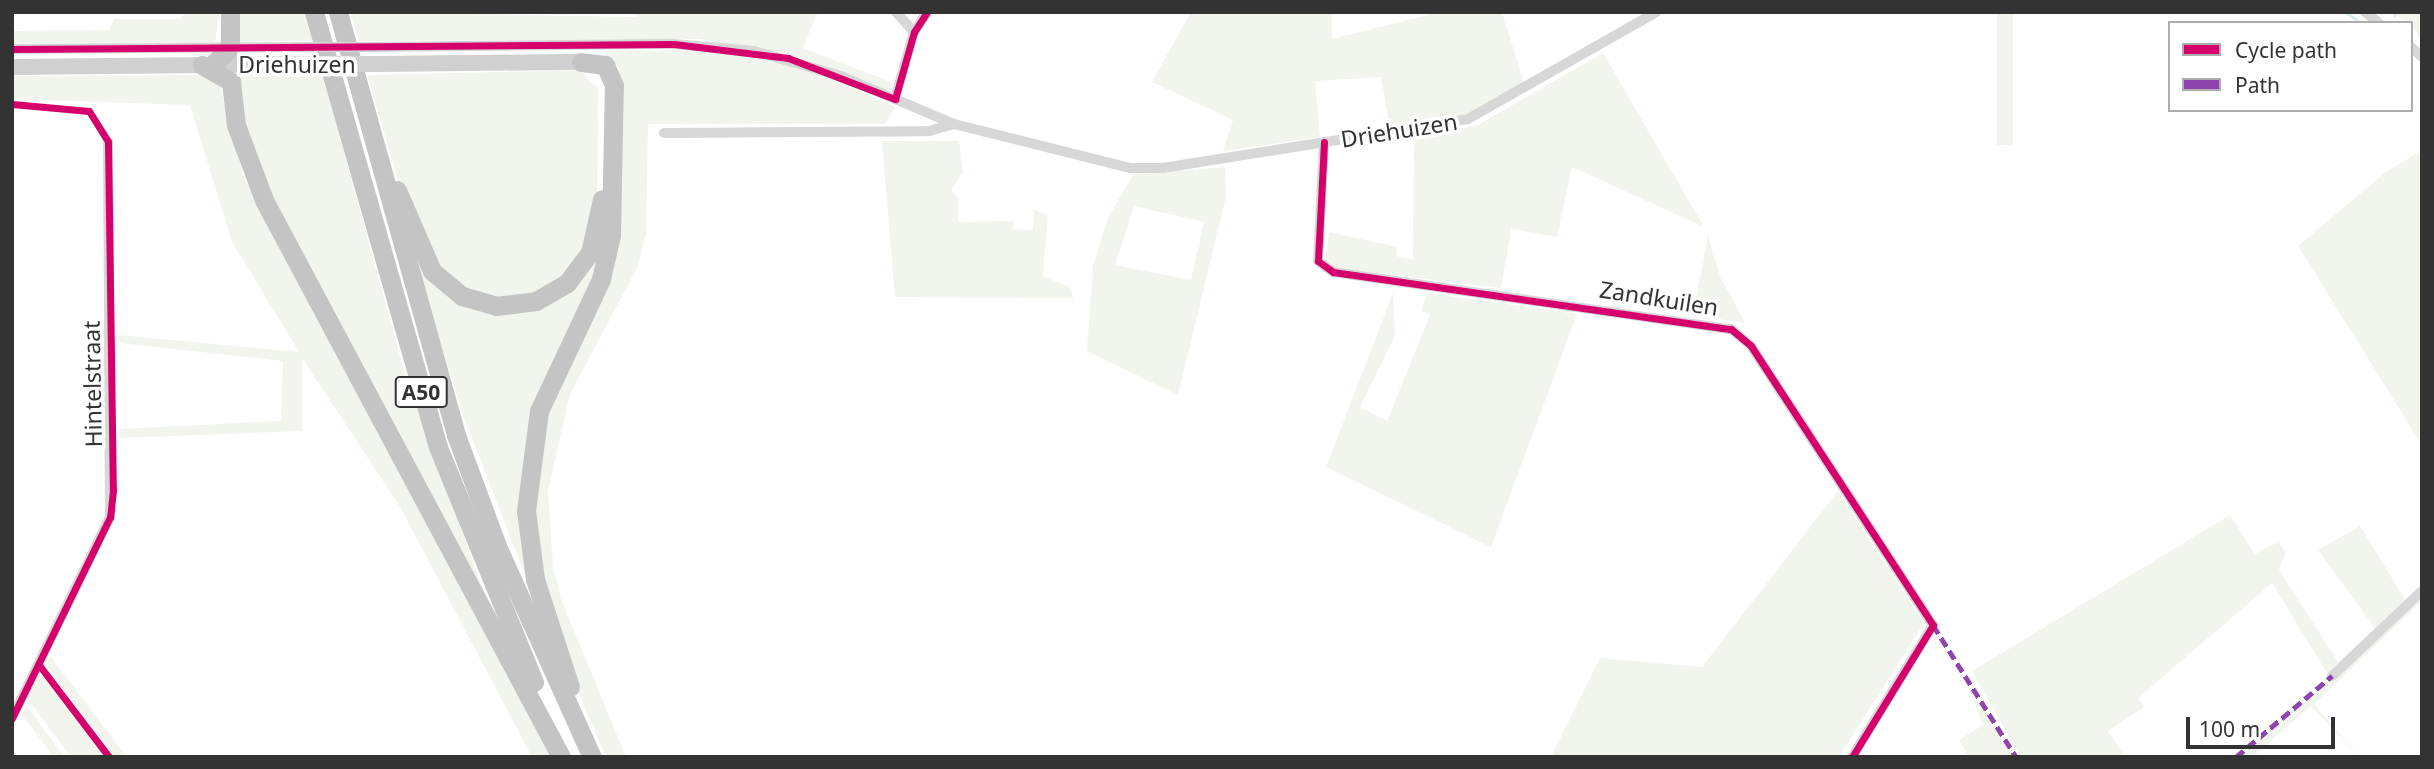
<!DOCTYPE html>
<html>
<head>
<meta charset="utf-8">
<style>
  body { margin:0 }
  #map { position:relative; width:2434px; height:769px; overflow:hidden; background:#fff; font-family:"Noto Sans",sans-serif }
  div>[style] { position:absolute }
  .green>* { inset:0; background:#f1f5ed; transform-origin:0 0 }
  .stream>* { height:2.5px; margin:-1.25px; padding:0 1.25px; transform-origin:1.25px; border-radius:1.25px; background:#ddebf3 }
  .minor>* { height:10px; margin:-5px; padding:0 5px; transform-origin:5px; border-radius:5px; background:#d7d7d7 }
  .secondary>* { height:16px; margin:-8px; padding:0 8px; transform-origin:8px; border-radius:8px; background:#d0d0d0 }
  .motorway>* { height:19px; margin:-9.5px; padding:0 9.5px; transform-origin:9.5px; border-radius:9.5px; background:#c4c4c4 }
  .minor-bridge>* { height:10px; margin:-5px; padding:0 5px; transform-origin:5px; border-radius:5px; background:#d7d7d7 }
  .secondary-bridge>* { height:16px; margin:-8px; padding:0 8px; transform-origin:8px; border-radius:8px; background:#d0d0d0 }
  .quiet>* { height:5px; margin-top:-2.5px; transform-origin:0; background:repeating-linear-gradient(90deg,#8e44ad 0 10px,transparent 0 15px) }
  .cycleway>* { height:7px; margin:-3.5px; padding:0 3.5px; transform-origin:3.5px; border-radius:3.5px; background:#d6006c }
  span { translate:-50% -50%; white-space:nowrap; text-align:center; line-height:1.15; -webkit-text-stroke:7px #fff; paint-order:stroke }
  .shield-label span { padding:2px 5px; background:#fff; border:2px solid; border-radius:5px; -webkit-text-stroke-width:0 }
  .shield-label { font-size:21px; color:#333; font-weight:700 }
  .street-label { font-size:23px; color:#333 }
  .frame { position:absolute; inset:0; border:14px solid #333; pointer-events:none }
  .legend { position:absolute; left:2168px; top:21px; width:245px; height:91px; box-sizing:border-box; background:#fff; border:2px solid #adadad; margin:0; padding:9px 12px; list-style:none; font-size:21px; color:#333 }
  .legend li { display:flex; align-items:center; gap:14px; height:35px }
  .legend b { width:35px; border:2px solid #adadad }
  .scale { position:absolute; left:2186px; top:717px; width:149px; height:32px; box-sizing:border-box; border:4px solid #333; border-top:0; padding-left:9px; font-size:21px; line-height:24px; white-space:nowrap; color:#333; -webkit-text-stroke:5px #fff; paint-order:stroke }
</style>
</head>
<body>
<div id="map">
  <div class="green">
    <div style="clip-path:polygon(187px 12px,220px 12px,215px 42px,12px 43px,12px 31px,109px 30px,114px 19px,179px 19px)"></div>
    <div style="clip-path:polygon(231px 12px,307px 12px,314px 41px,236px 42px)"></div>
    <div style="clip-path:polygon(351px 12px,636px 17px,637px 12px,818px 12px,803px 48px,896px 84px,885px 90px,788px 55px,700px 39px,358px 41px)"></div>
    <div style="clip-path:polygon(1191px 12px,1332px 12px,1332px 39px,1440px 12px,1502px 12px,1524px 83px,1466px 115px,1390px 127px,1381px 77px,1315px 81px,1320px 137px,1223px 151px,1233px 120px,1152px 82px)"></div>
    <div style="left:1997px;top:12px;width:16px;height:133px"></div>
    <div style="clip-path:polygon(2388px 12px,2422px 12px,2422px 42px,2411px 23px)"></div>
    <div style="clip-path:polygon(724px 50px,823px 73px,895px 107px,885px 124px,648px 124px,646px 233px,638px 266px,570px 394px,548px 492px,553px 567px,563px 604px,626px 757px,606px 757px,575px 685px,532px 536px,541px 425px,593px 306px,620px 112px,619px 68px,603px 51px)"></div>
    <div style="clip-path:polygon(1603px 53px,1704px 227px,1572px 167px,1557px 237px,1511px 229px,1501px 288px,1331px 267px,1325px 261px,1329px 232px,1397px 247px,1396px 256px,1413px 260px,1414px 136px,1478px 125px)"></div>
    <div style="clip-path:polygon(579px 70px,598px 89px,597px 212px,593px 230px,561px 284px,506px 302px,448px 281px,403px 197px,367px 75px)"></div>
    <div style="clip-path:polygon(217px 75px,243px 175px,558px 757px,532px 757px,399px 505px,302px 358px,302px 431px,120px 438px,119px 429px,281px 421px,283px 361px,119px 343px,119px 335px,299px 352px,232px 242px,190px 105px,12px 99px,12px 76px)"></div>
    <div style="clip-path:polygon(240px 75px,323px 75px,404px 371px,485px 595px,245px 144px)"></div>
    <div style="clip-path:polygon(882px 141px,959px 141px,963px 173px,951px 190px,958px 198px,958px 222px,1013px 221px,1013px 229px,1033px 230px,1034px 210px,1048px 215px,1043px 276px,1071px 288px,1073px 298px,895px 297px)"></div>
    <div style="clip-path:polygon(2422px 150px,2422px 445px,2298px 246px,2386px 172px)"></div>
    <div style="clip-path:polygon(evenodd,1225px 167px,1226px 197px,1178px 395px,1087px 351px,1093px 266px,1108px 218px,1133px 175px,1225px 167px,1134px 206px,1204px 222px,1191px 280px,1115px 265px,1134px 206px)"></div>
    <div style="clip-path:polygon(1708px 235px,1720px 276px,1745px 323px,1693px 315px)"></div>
    <div style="clip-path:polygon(408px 238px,420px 262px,507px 311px,605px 249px,529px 439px,546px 629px,464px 418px)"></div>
    <div style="clip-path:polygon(1393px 293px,1395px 336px,1360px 407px,1387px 421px,1427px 323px,1430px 313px,1421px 311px,1427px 293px,1577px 314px,1491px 547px,1326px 467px)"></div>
    <div style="clip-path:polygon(1838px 491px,1924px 623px,1839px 757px,1551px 757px,1600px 658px,1702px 667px)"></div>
    <div style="clip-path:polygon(2230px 515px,2255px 554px,2278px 542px,2286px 552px,2279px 570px,2338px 662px,2327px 673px,2272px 583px,2138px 698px,2144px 707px,2108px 731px,2125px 757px,2021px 757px,1972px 671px)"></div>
    <div style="clip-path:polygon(2360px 526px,2406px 601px,2375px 628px,2318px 550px)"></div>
    <div style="clip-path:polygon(2422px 594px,2422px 601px,2314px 704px,2359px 757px,2311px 706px,2252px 757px,2240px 757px)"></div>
    <div style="left:51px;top:657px;width:126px;height:11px;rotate:53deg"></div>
    <div style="clip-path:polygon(38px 674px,48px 680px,106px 757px,71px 757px,27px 698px)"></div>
    <div style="clip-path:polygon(1973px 699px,1978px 701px,2013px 757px,1969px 757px,1959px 740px,1983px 725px)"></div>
    <div style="clip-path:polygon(27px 706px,64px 757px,54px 757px,22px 715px)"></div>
  </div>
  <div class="stream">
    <div style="left:2346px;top:12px;width:19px;rotate:36deg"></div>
    <div style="left:2394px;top:16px;width:5px;rotate:-53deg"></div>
  </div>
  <div class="minor">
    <div style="left:896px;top:12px;width:27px;rotate:48deg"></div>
    <div style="left:2365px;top:12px;width:18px;rotate:38deg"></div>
    <div style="left:374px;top:47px;width:300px;rotate:-0.6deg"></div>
    <div style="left:674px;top:44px;width:80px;rotate:5deg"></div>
    <div style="left:754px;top:51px;width:91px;rotate:16deg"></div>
    <div style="left:841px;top:76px;width:123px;rotate:23deg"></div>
    <div style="left:954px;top:124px;width:181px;rotate:14deg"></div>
    <div style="left:1130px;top:168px;width:33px"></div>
    <div style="left:1163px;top:168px;width:309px;rotate:-9.1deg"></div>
    <div style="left:1468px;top:119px;width:216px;rotate:-29.6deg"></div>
    <div style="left:2411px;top:47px;width:15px;rotate:42deg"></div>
    <div style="left:12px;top:49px;width:293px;rotate:-0.4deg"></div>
    <div style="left:895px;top:99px;width:70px;rotate:-74.2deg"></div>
    <div style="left:914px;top:32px;width:24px;rotate:-57deg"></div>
    <div style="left:664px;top:133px;width:265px;rotate:-0.4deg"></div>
    <div style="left:929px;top:131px;width:26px;rotate:-16deg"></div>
    <div style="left:1324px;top:142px;width:119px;rotate:92.9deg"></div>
    <div style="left:1318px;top:261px;width:19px;rotate:36deg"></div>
    <div style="left:1333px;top:272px;width:402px;rotate:8.2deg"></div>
    <div style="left:1731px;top:329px;width:26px;rotate:40deg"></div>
    <div style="left:1751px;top:346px;width:333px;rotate:56.9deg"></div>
    <div style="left:1933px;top:625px;width:155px;rotate:121.5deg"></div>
    <div style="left:2332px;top:676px;width:124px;rotate:-43.4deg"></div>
    <div style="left:12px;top:718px;width:224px;rotate:-64deg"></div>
    <div style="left:110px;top:517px;width:375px;rotate:-90.3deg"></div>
  </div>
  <div class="secondary">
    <div style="left:378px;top:64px;width:203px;rotate:-0.6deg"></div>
    <div style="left:12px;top:67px;width:298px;rotate:-0.6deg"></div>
  </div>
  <div class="motorway">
    <div style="left:314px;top:12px;width:452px;rotate:74.1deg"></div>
    <div style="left:438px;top:447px;width:254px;rotate:67.8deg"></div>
    <div style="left:338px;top:12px;width:439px;rotate:74.4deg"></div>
    <div style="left:456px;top:435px;width:118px;rotate:69.7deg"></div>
    <div style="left:497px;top:546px;width:231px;rotate:65.8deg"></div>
    <div style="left:202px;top:65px;width:34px;rotate:30deg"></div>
    <div style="left:231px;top:82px;width:43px;rotate:83.4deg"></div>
    <div style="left:236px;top:125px;width:80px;rotate:69.5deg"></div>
    <div style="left:264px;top:200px;width:631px;rotate:61.93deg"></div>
    <div style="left:212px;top:65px;width:25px;rotate:-43deg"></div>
    <div style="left:230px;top:48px;width:36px;rotate:-90deg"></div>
    <div style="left:397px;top:190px;width:88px;rotate:66.6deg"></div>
    <div style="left:432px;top:271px;width:39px;rotate:40deg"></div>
    <div style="left:462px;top:296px;width:35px;rotate:16deg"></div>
    <div style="left:496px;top:306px;width:40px;rotate:-7.1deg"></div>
    <div style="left:536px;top:301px;width:36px;rotate:-30deg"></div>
    <div style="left:567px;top:283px;width:38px;rotate:-53deg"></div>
    <div style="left:590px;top:253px;width:55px;rotate:-77.5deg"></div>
    <div style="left:570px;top:687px;width:114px;rotate:-108deg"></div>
    <div style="left:535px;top:579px;width:69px;rotate:-97.5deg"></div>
    <div style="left:526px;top:511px;width:101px;rotate:-82.6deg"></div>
    <div style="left:539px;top:411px;width:146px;rotate:-64.8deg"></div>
    <div style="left:601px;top:279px;width:45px;rotate:-77.2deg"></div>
    <div style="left:611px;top:235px;width:150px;rotate:-88.9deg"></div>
    <div style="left:614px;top:85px;width:22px;rotate:-114deg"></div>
    <div style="left:605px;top:65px;width:24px;rotate:-173deg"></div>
  </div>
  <div class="minor-bridge">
    <div style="left:305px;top:47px;width:69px"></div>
  </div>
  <div class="secondary-bridge">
    <div style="left:310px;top:64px;width:68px"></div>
  </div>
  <div class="quiet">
    <div style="left:1933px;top:625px;width:156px;rotate:57.8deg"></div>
    <div style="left:2236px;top:757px;width:126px;rotate:-40.2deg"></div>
  </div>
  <div class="cycleway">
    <div style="left:12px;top:49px;width:662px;rotate:-0.43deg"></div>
    <div style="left:674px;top:44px;width:115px;rotate:7deg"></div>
    <div style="left:788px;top:58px;width:115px;rotate:21deg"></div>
    <div style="left:895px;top:99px;width:70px;rotate:-74.2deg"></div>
    <div style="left:914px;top:32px;width:24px;rotate:-57deg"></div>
    <div style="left:12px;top:104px;width:77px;rotate:5.2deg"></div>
    <div style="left:89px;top:111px;width:36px;rotate:58deg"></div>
    <div style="left:108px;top:142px;width:348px;rotate:89.2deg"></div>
    <div style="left:113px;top:490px;width:27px;rotate:96deg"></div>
    <div style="left:110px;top:517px;width:224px;rotate:116deg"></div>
    <div style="left:1324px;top:142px;width:119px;rotate:92.9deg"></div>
    <div style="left:1318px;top:261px;width:19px;rotate:36deg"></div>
    <div style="left:1333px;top:272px;width:402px;rotate:8.2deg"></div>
    <div style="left:1731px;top:329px;width:26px;rotate:40deg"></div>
    <div style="left:1751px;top:346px;width:333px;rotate:56.9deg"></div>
    <div style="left:1933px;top:625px;width:155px;rotate:121.5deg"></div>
    <div style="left:39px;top:665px;width:116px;rotate:52.7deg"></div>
  </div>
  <div class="shield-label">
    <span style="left:421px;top:392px">A50</span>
  </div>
  <div class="street-label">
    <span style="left:297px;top:64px">Driehuizen</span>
    <span style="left:1399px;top:130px;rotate:-9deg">Driehuizen</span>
    <span style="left:1659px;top:298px;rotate:9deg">Zandkuilen</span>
    <span style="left:92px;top:384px;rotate:-91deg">Hintelstraat</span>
  </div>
  <div class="frame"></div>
  <ul class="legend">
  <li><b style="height:9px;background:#d6006c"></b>Cycle path</li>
  <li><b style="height:9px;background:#8e44ad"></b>Path</li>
  </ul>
  <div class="scale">100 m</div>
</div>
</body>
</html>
